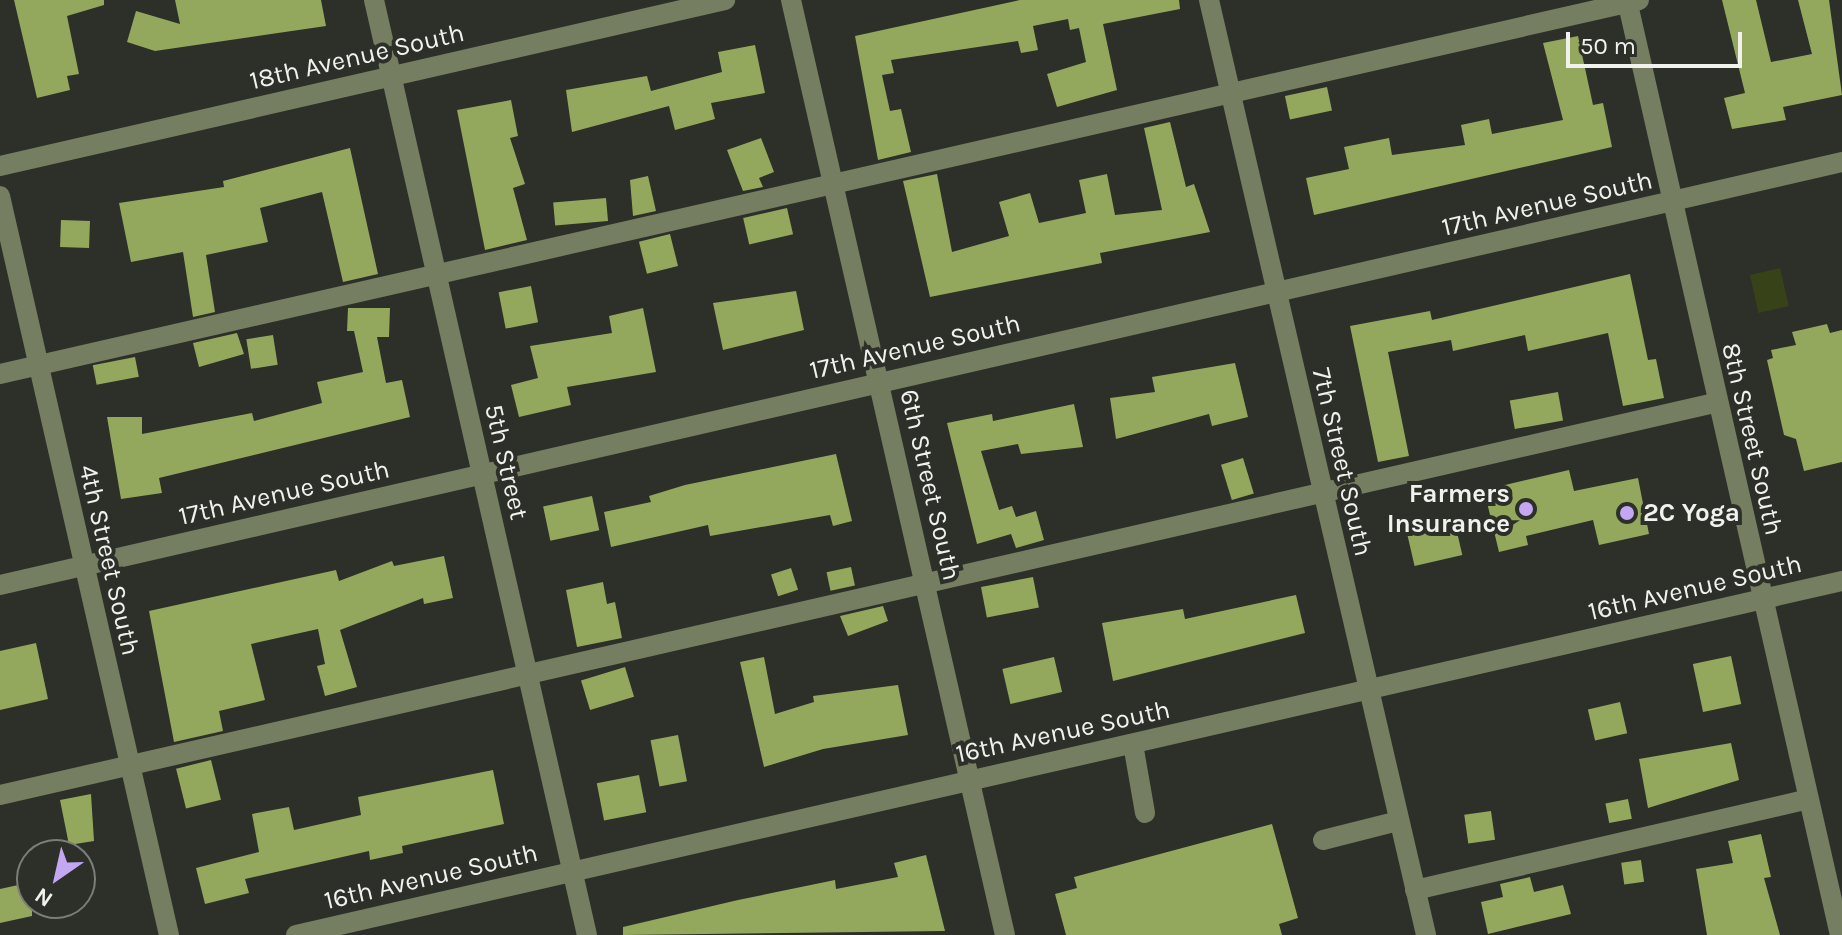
<!DOCTYPE html>
<html>
<head>
<meta charset="utf-8">
<style>
  body { margin:0 }
  #map { position:relative; width:1842px; height:935px; overflow:hidden; background:#2d2f29; font-family:Karla,sans-serif }
  div>[style] { position:absolute }
  .green>* { inset:0; background:#384218; transform-origin:0 0 }
  .building>* { inset:0; background:#94a85d; transform-origin:0 0 }
  .minor>* { height:20px; margin:-10px; padding:0 10px; transform-origin:10px; border-radius:10px; background:#757e60 }
  .dots>* { width:22px; height:22px; translate:-50% -50%; box-sizing:border-box; border:4px solid #2d2f29; border-radius:50% }
  span { translate:-50% -50%; white-space:nowrap; text-align:center; line-height:1.15; -webkit-text-stroke:8px #2d2f29; paint-order:stroke }
  .street-label { font-size:26px; color:#f1f2ee }
  .poi-label { font-size:26px; color:#f1f2ee; font-weight:700 }
  .right { translate:-100% -50%; text-align:right }
  .left { translate:0 -50%; text-align:left }
  .north { position:absolute; left:16px; top:839px; width:80px; height:80px; box-sizing:border-box; background:#2d2f29; border:2px solid #7b7d78; border-radius:50%; rotate:214deg; font-size:22px; font-weight:700; line-height:32px; text-align:center; color:#f1f2ee }
  .north::after { content:''; display:block; margin:auto; width:28px; height:36px; background:#c3a7f2; clip-path:polygon(50% 0,100% 100%,50% 72%,0 100%) }
  .scale { position:absolute; left:1566px; top:32px; width:176px; height:36px; box-sizing:border-box; border:4px solid #f1f2ee; border-top:0; padding-left:10px; font-size:24px; line-height:28px; white-space:nowrap; color:#f1f2ee; -webkit-text-stroke:6px #2d2f29; paint-order:stroke }
</style>
</head>
<body>
<div id="map">
  <div class="green">
    <div style="left:1780px;top:268px;width:39px;height:31px;rotate:77deg"></div>
  </div>
  <div class="building">
    <div style="clip-path:polygon(14px 0,104px 0,104px 5px,67px 16px,79px 74px,67px 76px,70px 90px,37px 98px)"></div>
    <div style="clip-path:polygon(175px 0,321px 0,326px 26px,155px 51px,127px 42px,136px 11px,180px 24px)"></div>
    <div style="clip-path:polygon(1020px 0,1179px 0,1180px 9px,1103px 24px,1117px 90px,1057px 107px,1047px 74px,1086px 62px,1079px 28px,1070px 30px,1068px 19px,1033px 26px,1038px 50px,1021px 53px,1018px 41px,891px 60px,894px 73px,882px 75px,890px 111px,901px 109px,911px 152px,878px 160px,855px 36px)"></div>
    <div style="clip-path:polygon(1722px 0,1756px 0,1771px 62px,1812px 54px,1798px 0,1829px 0,1842px 95px,1783px 107px,1786px 120px,1732px 129px,1724px 98px,1745px 93px)"></div>
    <div style="clip-path:polygon(1578px 36px,1593px 105px,1603px 103px,1612px 147px,1314px 215px,1306px 178px,1349px 169px,1344px 147px,1389px 138px,1392px 155px,1465px 145px,1461px 125px,1489px 119px,1492px 134px,1563px 120px,1543px 43px)"></div>
    <div style="clip-path:polygon(755px 45px,765px 93px,711px 103px,715px 119px,675px 130px,669px 106px,572px 132px,566px 90px,647px 76px,651px 91px,722px 72px,718px 52px)"></div>
    <div style="left:1327px;top:87px;width:24px;height:43px;rotate:78deg"></div>
    <div style="clip-path:polygon(511px 100px,518px 136px,510px 138px,525px 184px,513px 188px,527px 240px,485px 250px,457px 110px)"></div>
    <div style="clip-path:polygon(1170px 122px,1186px 187px,1194px 184px,1210px 232px,1100px 253px,1102px 263px,930px 297px,903px 181px,937px 174px,952px 252px,1009px 236px,999px 202px,1030px 193px,1039px 223px,1086px 213px,1079px 180px,1107px 174px,1115px 215px,1162px 210px,1144px 128px)"></div>
    <div style="clip-path:polygon(761px 138px,774px 172px,759px 178px,763px 187px,743px 191px,727px 150px)"></div>
    <div style="clip-path:polygon(350px 148px,378px 274px,343px 282px,322px 192px,260px 208px,268px 242px,206px 255px,215px 312px,193px 317px,183px 252px,131px 262px,119px 203px,224px 187px,223px 181px)"></div>
    <div style="clip-path:polygon(648px 176px,656px 211px,633px 216px,630px 180px)"></div>
    <div style="left:606px;top:198px;width:23px;height:53px;rotate:85deg"></div>
    <div style="left:787px;top:208px;width:27px;height:45px;rotate:77deg"></div>
    <div style="left:61px;top:220px;width:29px;height:27px;rotate:2deg"></div>
    <div style="left:670px;top:234px;width:33px;height:32px;rotate:76deg"></div>
    <div style="clip-path:polygon(1630px 274px,1648px 360px,1656px 359px,1664px 398px,1623px 406px,1608px 333px,1528px 351px,1525px 335px,1453px 351px,1451px 340px,1388px 352px,1409px 456px,1378px 462px,1350px 326px,1430px 311px,1432px 320px)"></div>
    <div style="left:531px;top:286px;width:37px;height:33px;rotate:79deg"></div>
    <div style="clip-path:polygon(796px 291px,804px 330px,723px 350px,713px 303px)"></div>
    <div style="clip-path:polygon(348px 308px,390px 308px,389px 337px,377px 337px,386px 383px,402px 380px,410px 417px,159px 478px,162px 493px,121px 499px,107px 417px,142px 417px,142px 434px,252px 413px,254px 421px,322px 403px,317px 382px,363px 372px,354px 331px,347px 331px)"></div>
    <div style="clip-path:polygon(643px 308px,656px 372px,567px 387px,571px 405px,519px 417px,511px 385px,538px 378px,530px 346px,612px 333px,609px 316px)"></div>
    <div style="clip-path:polygon(1827px 324px,1830px 333px,1842px 330px,1842px 462px,1804px 471px,1796px 439px,1784px 435px,1767px 360px,1773px 358px,1771px 350px,1796px 345px,1792px 332px)"></div>
    <div style="clip-path:polygon(237px 333px,244px 354px,199px 367px,193px 343px)"></div>
    <div style="left:273px;top:335px;width:30px;height:27px;rotate:81deg"></div>
    <div style="left:135px;top:357px;width:20px;height:43px;rotate:79deg"></div>
    <div style="clip-path:polygon(1235px 363px,1248px 417px,1212px 426px,1209px 414px,1116px 439px,1110px 398px,1155px 392px,1152px 377px)"></div>
    <div style="left:1558px;top:392px;width:29px;height:49px;rotate:80deg"></div>
    <div style="clip-path:polygon(1074px 404px,1083px 447px,1021px 454px,1018px 444px,981px 451px,999px 510px,1012px 506px,1016px 517px,1036px 511px,1044px 540px,1016px 548px,1011px 534px,977px 544px,947px 423px,992px 414px,993px 421px)"></div>
    <div style="clip-path:polygon(836px 454px,852px 521px,833px 526px,830px 515px,710px 536px,708px 525px,611px 547px,604px 512px,651px 502px,649px 496px,685px 485px)"></div>
    <div style="left:1243px;top:458px;width:37px;height:23px;rotate:73deg"></div>
    <div style="clip-path:polygon(1569px 470px,1574px 491px,1638px 478px,1649px 534px,1599px 545px,1593px 520px,1526px 536px,1528px 545px,1499px 552px,1484px 490px)"></div>
    <div style="left:592px;top:496px;width:35px;height:50px;rotate:78deg"></div>
    <div style="left:1454px;top:519px;width:37px;height:49px;rotate:77deg"></div>
    <div style="clip-path:polygon(444px 556px,453px 598px,424px 604px,423px 598px,340px 630px,357px 687px,325px 696px,317px 666px,325px 664px,318px 629px,251px 644px,265px 700px,219px 711px,223px 731px,174px 742px,149px 611px,336px 570px,339px 581px,392px 561px,394px 566px)"></div>
    <div style="left:851px;top:567px;width:19px;height:25px;rotate:78deg"></div>
    <div style="left:791px;top:568px;width:23px;height:21px;rotate:72deg"></div>
    <div style="left:1033px;top:577px;width:31px;height:53px;rotate:79deg"></div>
    <div style="clip-path:polygon(603px 582px,607px 604px,615px 602px,622px 638px,577px 647px,566px 590px)"></div>
    <div style="clip-path:polygon(1296px 595px,1305px 633px,1113px 681px,1102px 623px,1183px 609px,1185px 619px)"></div>
    <div style="clip-path:polygon(883px 606px,888px 621px,848px 636px,840px 616px)"></div>
    <div style="clip-path:polygon(36px 643px,48px 699px,0 710px,0 651px)"></div>
    <div style="left:1731px;top:656px;width:49px;height:39px;rotate:78deg"></div>
    <div style="clip-path:polygon(764px 657px,775px 714px,814px 702px,813px 696px,898px 685px,908px 735px,823px 749px,764px 767px,740px 662px)"></div>
    <div style="left:1054px;top:657px;width:36px;height:53px;rotate:77deg"></div>
    <div style="left:625px;top:667px;width:31px;height:46px;rotate:73deg"></div>
    <div style="left:1620px;top:702px;width:32px;height:33px;rotate:77deg"></div>
    <div style="left:678px;top:735px;width:47px;height:28px;rotate:79deg"></div>
    <div style="clip-path:polygon(1731px 743px,1739px 780px,1648px 808px,1639px 759px)"></div>
    <div style="left:211px;top:760px;width:41px;height:36px;rotate:76deg"></div>
    <div style="clip-path:polygon(493px 770px,504px 824px,402px 846px,403px 853px,370px 860px,369px 851px,245px 879px,249px 893px,205px 904px,196px 868px,259px 852px,252px 814px,289px 807px,294px 830px,361px 815px,358px 797px)"></div>
    <div style="left:639px;top:775px;width:38px;height:43px;rotate:79deg"></div>
    <div style="clip-path:polygon(91px 794px,94px 841px,69px 845px,60px 800px)"></div>
    <div style="left:1628px;top:799px;width:20px;height:23px;rotate:79deg"></div>
    <div style="left:1491px;top:811px;width:29px;height:27px;rotate:82deg"></div>
    <div style="clip-path:polygon(1272px 824px,1298px 918px,1279px 924px,1282px 935px,1066px 935px,1055px 894px,1077px 888px,1074px 877px)"></div>
    <div style="clip-path:polygon(1761px 834px,1771px 877px,1764px 878px,1780px 935px,1707px 935px,1696px 869px,1733px 863px,1728px 841px)"></div>
    <div style="clip-path:polygon(926px 855px,945px 931px,623px 935px,623px 927px,738px 900px,835px 880px,836px 889px,898px 877px,894px 863px)"></div>
    <div style="left:1641px;top:860px;width:22px;height:20px;rotate:82deg"></div>
    <div style="clip-path:polygon(1530px 877px,1534px 892px,1563px 885px,1571px 914px,1488px 934px,1481px 902px,1503px 897px,1500px 884px)"></div>
    <div style="clip-path:polygon(32px 882px,32px 916px,0 923px,0 889px)"></div>
  </div>
  <div class="minor">
    <div style="left:374px;top:0;width:959px;rotate:77.17deg"></div>
    <div style="left:791px;top:0;width:959px;rotate:77.11deg"></div>
    <div style="left:1209px;top:0;width:960px;rotate:76.93deg"></div>
    <div style="left:1627px;top:0;width:959px;rotate:77.17deg"></div>
    <div style="left:0;top:166px;width:744px;rotate:-12.9deg"></div>
    <div style="left:0;top:196px;width:758px;rotate:77.12deg"></div>
    <div style="left:0;top:374px;width:1681px;rotate:-12.85deg"></div>
    <div style="left:0;top:585px;width:1890px;rotate:-12.93deg"></div>
    <div style="left:1133px;top:744px;width:70px;rotate:80.1deg"></div>
    <div style="left:0;top:795px;width:1762px;rotate:-12.88deg"></div>
    <div style="left:1323px;top:840px;width:77px;rotate:-14.2deg"></div>
    <div style="left:1415px;top:890px;width:403px;rotate:-13deg"></div>
    <div style="left:296px;top:935px;width:1586px;rotate:-12.9deg"></div>
  </div>
  <div class="dots">
    <div style="left:1526px;top:509px;background:#c3a7f2"></div>
    <div style="left:1627px;top:513px;background:#c3a7f2"></div>
  </div>
  <div class="street-label">
    <span style="left:357px;top:57px;rotate:-13deg">18th Avenue South</span>
    <span style="left:1547px;top:204px;rotate:-13deg">17th Avenue South</span>
    <span style="left:915px;top:347px;rotate:-13deg">17th Avenue South</span>
    <span style="left:1752px;top:439px;rotate:77deg">8th Street South</span>
    <span style="left:506px;top:462px;rotate:77deg">5th Street</span>
    <span style="left:1342px;top:462px;rotate:77deg">7th Street South</span>
    <span style="left:930px;top:485px;rotate:77deg">6th Street South</span>
    <span style="left:284px;top:493px;rotate:-13deg">17th Avenue South</span>
    <span style="left:109px;top:560px;rotate:77deg">4th Street South</span>
    <span style="left:1695px;top:588px;rotate:-13deg">16th Avenue South</span>
    <span style="left:1063px;top:732px;rotate:-12deg">16th Avenue South</span>
    <span style="left:431px;top:877px;rotate:-13deg">16th Avenue South</span>
  </div>
  <div class="poi-label">
    <span class="right" style="left:1510px;top:509px">Farmers<br>Insurance</span>
    <span class="left" style="left:1643px;top:513px">2C Yoga</span>
  </div>
  <div class="north">N</div>
  <div class="scale">50 m</div>
</div>
</body>
</html>
